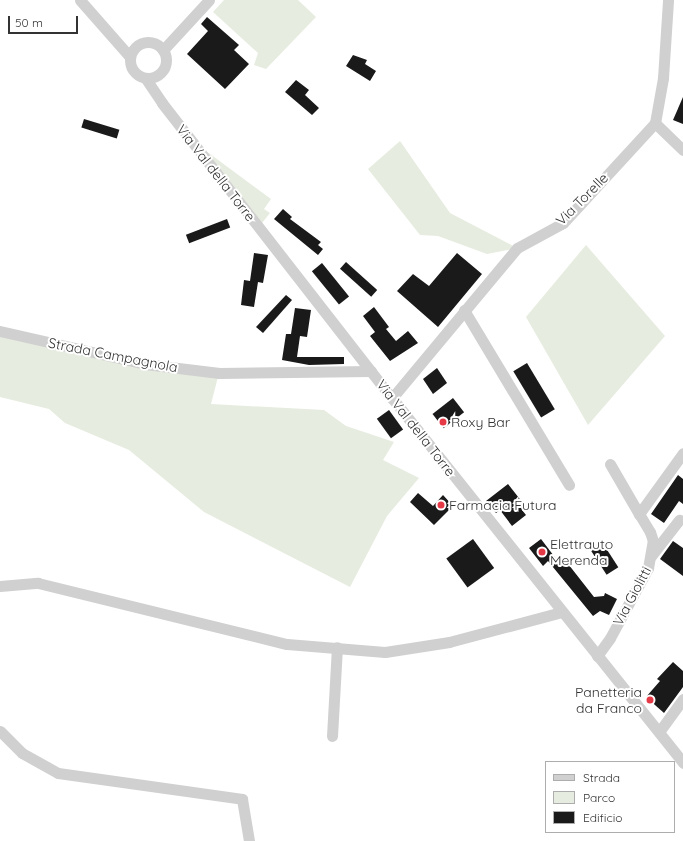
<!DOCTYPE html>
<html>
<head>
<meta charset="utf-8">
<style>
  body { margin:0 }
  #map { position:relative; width:683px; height:841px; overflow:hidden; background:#fff; font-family:Quicksand,sans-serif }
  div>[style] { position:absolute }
  .green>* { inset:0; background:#e6ecdf }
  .building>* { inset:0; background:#1a1a1a; transform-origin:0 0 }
  .minor>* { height:11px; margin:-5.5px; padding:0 5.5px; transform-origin:5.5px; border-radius:5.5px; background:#d0d0d0 }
  .minor>.ring { margin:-5.5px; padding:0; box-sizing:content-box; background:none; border:11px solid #d0d0d0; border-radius:50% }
  .dots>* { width:11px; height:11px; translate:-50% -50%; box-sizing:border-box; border:2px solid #fff; border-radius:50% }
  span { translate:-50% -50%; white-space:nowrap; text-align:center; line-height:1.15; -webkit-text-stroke:4px #fff; paint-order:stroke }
  .street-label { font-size:14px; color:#333 }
  .poi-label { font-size:14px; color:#333 }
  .left { translate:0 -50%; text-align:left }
  .right { translate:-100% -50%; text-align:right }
  .legend { position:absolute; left:545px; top:761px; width:130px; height:72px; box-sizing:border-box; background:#fff; border:1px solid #adadad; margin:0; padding:5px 7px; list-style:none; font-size:12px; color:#333 }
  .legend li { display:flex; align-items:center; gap:8px; height:20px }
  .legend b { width:20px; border:1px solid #adadad }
  .scale { position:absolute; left:8px; top:16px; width:70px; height:18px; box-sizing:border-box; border:2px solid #333; border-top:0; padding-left:5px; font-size:12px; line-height:14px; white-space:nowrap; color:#333; -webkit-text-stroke:3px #fff; paint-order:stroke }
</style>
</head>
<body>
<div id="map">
  <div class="green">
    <div style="clip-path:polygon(224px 0,298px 0,316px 17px,266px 69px,254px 65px,258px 53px,213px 12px)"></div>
    <div style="clip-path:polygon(400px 141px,450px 213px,517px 248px,487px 254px,438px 236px,420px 235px,368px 169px)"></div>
    <div style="clip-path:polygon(206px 151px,271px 199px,264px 209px,270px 213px,262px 223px)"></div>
    <div style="clip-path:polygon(586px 245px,665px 336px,588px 425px,526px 317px)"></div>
    <div style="clip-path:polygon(0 331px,219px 373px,211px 404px,324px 410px,346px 426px,394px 442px,383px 460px,419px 478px,387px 516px,350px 587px,204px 512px,129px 450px,65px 423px,49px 409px,0 397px)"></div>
  </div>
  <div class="building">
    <div style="clip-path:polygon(207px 17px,239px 45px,234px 50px,249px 64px,225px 89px,187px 54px,208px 31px,201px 24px)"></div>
    <div style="clip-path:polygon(353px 55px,367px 60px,365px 64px,376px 71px,370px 81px,346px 66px)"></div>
    <div style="clip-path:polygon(296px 80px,309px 90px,305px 95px,319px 108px,312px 115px,285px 92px)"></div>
    <div style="clip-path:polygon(683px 97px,683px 124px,673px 120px)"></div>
    <div style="left:84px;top:119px;width:37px;height:9px;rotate:17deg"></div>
    <div style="clip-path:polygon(283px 209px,292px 217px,290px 219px,321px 242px,318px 245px,323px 249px,318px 255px,274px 219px)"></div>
    <div style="left:227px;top:219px;width:9px;height:44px;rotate:69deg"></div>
    <div style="clip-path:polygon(254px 253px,268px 255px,263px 283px,258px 282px,254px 307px,241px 305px,244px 280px,250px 281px)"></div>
    <div style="clip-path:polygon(457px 253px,482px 274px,438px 327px,397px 291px,413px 274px,429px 286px)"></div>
    <div style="left:346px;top:262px;width:42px;height:9px;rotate:42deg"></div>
    <div style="left:322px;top:263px;width:43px;height:13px;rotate:51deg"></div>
    <div style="clip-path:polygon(286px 295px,292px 300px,263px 333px,256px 327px)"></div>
    <div style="clip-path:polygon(374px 307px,389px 327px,386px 329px,396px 341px,408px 331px,418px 343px,390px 361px,370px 336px,375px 332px,363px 316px)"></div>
    <div style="clip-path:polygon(295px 308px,311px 310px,307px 337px,300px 336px,297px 357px,344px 357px,344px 364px,309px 365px,282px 360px,286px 334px,291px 334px)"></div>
    <div style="left:527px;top:363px;width:54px;height:16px;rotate:59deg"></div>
    <div style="clip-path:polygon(437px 368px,447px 383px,433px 394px,423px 379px)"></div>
    <div style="left:453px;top:398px;width:18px;height:26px;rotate:52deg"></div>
    <div style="left:389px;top:410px;width:24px;height:15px;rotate:54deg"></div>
    <div style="clip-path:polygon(678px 475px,683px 479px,683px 504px,679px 501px,664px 523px,651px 514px)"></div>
    <div style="clip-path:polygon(508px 484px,526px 507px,522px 510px,526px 515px,512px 526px,500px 510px,496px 513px,486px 501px)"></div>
    <div style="clip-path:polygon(418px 493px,433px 506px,443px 495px,453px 506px,434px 525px,410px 502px)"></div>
    <div style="left:473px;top:539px;width:36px;height:33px;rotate:54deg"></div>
    <div style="clip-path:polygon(541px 539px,560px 564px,565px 560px,594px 597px,604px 596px,605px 593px,617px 599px,609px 615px,600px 611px,593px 616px,548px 561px,543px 566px,529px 548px)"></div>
    <div style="clip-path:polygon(673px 541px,683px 548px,683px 576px,660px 559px)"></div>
    <div style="left:602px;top:542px;width:30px;height:14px;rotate:57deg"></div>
    <div style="clip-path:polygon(673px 662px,683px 671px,683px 687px,664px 713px,646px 697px,660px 681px,657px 679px)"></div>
  </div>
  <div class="minor">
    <div style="left:80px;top:0;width:76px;rotate:48.7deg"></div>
    <div class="ring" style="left:130px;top:42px;width:25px;height:25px"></div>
    <div style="left:163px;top:50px;width:68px;rotate:-47.4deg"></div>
    <div style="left:146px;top:79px;width:29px;rotate:56deg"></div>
    <div style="left:162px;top:103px;width:374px;rotate:52.1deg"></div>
    <div style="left:392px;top:398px;width:467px;rotate:51.4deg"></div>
    <div style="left:655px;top:123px;width:39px;rotate:44deg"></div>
    <div style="left:464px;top:310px;width:204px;rotate:59deg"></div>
    <div style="left:0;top:331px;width:149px;rotate:12.8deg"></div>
    <div style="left:145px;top:364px;width:75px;rotate:6.9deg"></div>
    <div style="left:219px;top:373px;width:152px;rotate:-0.8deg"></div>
    <div style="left:392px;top:398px;width:195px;rotate:-50.2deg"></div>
    <div style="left:517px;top:248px;width:52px;rotate:-28.5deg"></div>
    <div style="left:563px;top:223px;width:136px;rotate:-47.4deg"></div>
    <div style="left:655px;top:123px;width:46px;rotate:-79.9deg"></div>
    <div style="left:663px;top:78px;width:78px;rotate:-86.3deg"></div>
    <div style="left:610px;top:464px;width:58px;rotate:59.9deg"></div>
    <div style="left:651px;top:556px;width:46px;rotate:-52.1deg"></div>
    <div style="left:0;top:586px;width:38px;rotate:-5deg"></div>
    <div style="left:38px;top:583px;width:256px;rotate:13.8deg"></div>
    <div style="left:287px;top:644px;width:98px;rotate:4.7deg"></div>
    <div style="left:385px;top:652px;width:65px;rotate:-8.9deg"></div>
    <div style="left:449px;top:642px;width:117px;rotate:-14.9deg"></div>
    <div style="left:597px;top:656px;width:22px;rotate:-54deg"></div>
    <div style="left:610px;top:638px;width:80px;rotate:-61.5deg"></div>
    <div style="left:648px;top:568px;width:27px;rotate:-80deg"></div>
    <div style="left:653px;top:541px;width:9px;rotate:-108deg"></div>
    <div style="left:650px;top:532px;width:21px;rotate:-121deg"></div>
    <div style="left:639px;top:514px;width:75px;rotate:-54.2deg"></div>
    <div style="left:0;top:731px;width:31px;rotate:45deg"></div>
    <div style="left:22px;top:753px;width:41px;rotate:29.1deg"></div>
    <div style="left:58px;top:773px;width:186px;rotate:8deg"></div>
    <div style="left:242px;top:799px;width:43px;rotate:80.5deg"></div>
    <div style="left:659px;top:732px;width:41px;rotate:-54deg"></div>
    <div style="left:332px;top:736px;width:89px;rotate:-86.8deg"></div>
  </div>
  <div class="dots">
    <div style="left:443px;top:422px;background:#e63946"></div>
    <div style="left:441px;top:505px;background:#e63946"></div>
    <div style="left:542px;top:552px;background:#e63946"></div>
    <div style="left:650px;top:700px;background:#e63946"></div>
  </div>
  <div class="street-label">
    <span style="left:216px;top:173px;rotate:52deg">Via Val della Torre</span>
    <span style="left:582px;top:199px;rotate:-45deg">Via Torelle</span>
    <span style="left:113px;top:355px;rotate:11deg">Strada Campagnola</span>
    <span style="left:416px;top:428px;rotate:52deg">Via Val della Torre</span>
    <span style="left:632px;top:596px;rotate:-62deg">Via Giolitti</span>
  </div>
  <div class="poi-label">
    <span class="left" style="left:451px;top:422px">Roxy Bar</span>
    <span class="left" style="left:449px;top:505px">Farmacia Futura</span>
    <span class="left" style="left:550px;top:552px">Elettrauto<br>Merenda</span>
    <span class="right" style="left:642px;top:700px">Panetteria<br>da Franco</span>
  </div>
  <ul class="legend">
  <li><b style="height:5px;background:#d0d0d0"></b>Strada</li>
  <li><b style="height:11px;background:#e6ecdf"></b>Parco</li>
  <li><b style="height:11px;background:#1a1a1a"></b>Edificio</li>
  </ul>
  <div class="scale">50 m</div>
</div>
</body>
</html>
